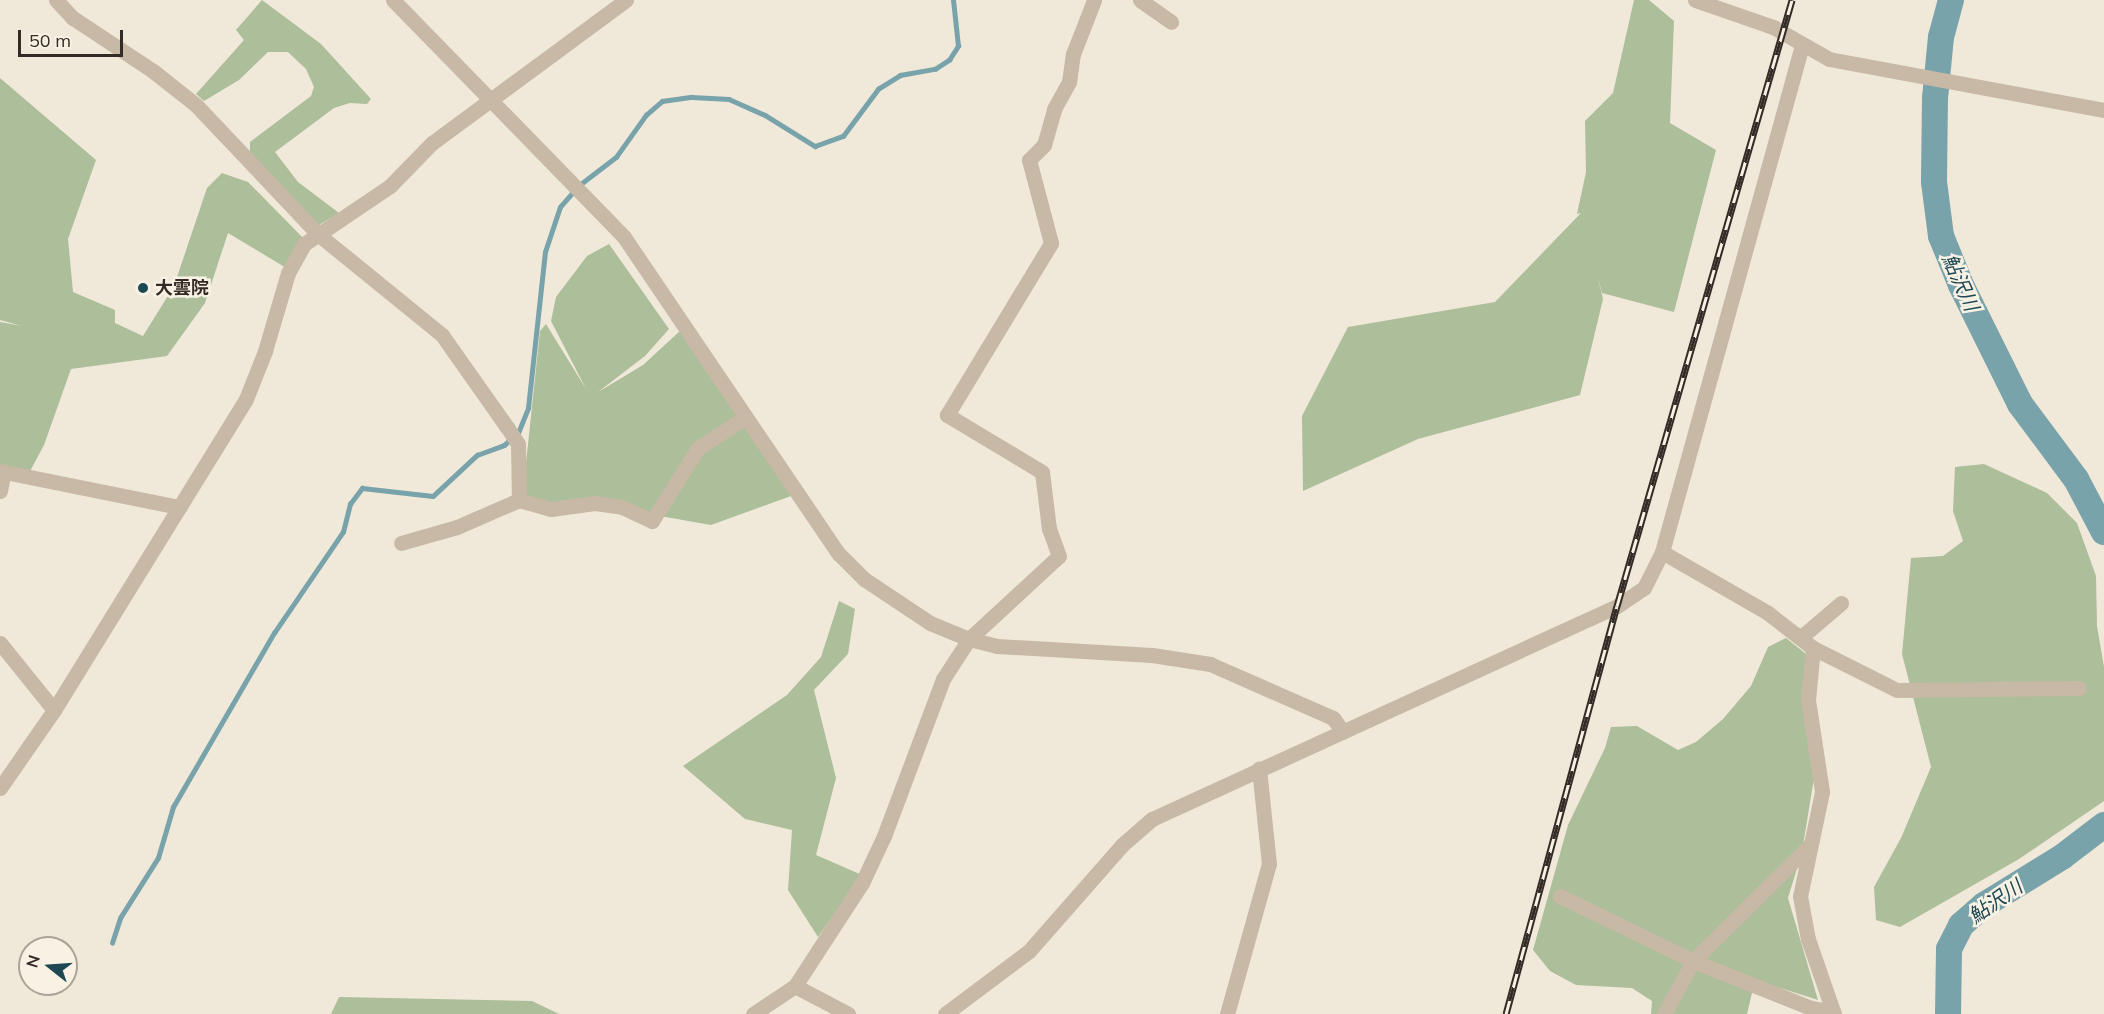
<!DOCTYPE html>
<html>
<head>
<meta charset="utf-8">
<style>
  body { margin:0 }
  #map { position:relative; width:2104px; height:1014px; overflow:hidden; background:#f0e8d9; font-family:Mulish,"Noto Sans JP",sans-serif }
  div>[style] { position:absolute }
  .green>* { inset:0; background:#adbe9a }
  .stream>* { height:4.5px; margin:-2.25px; padding:0 2.25px; transform-origin:2.25px; border-radius:2.25px; background:#79a3ab }
  .river>* { height:26px; margin:-13px; padding:0 13px; transform-origin:13px; border-radius:13px; background:#79a3ab }
  .minor>* { height:15px; margin:-7.5px; padding:0 7.5px; transform-origin:7.5px; border-radius:7.5px; background:#c7b9a5 }
  .rail>* { height:7px; margin-top:-3.5px; transform-origin:0; background:repeating-linear-gradient(90deg,#f8f2e4 0 14px,#332c26 0 28px); box-sizing:border-box; border-block:2px solid #332c26 }
  .dots>* { width:16px; height:16px; translate:-50% -50%; box-sizing:border-box; border:3px solid #f8f2e4; border-radius:50% }
  span { translate:-50% -50%; white-space:nowrap; text-align:center; line-height:1.15; -webkit-text-stroke:5px #f8f2e4; paint-order:stroke }
  .poi-label { font-size:18px; color:#332c26; font-weight:700 }
  .left { translate:0 -50%; text-align:left }
  .water-label { font-size:20px; color:#1e4853; font-style:italic }
  .north { position:absolute; left:18px; top:936px; width:60px; height:60px; box-sizing:border-box; background:#f8f2e4; border:2px solid #a9a398; border-radius:50%; rotate:287deg; font-size:16px; font-weight:700; line-height:24px; text-align:center; color:#332c26 }
  .north::after { content:''; display:block; margin:auto; width:21px; height:27px; background:#1e4853; clip-path:polygon(50% 0,100% 100%,50% 72%,0 100%) }
  .scale { position:absolute; left:18px; top:30px; width:105px; height:27px; box-sizing:border-box; border:3px solid #332c26; border-top:0; padding-left:8px; font-size:18px; line-height:21px; white-space:nowrap; color:#332c26; -webkit-text-stroke:4px #f8f2e4; paint-order:stroke }
</style>
</head>
<body>
<div id="map">
  <div class="green">
    <div style="clip-path:polygon(262px 0,321px 44px,371px 99px,367px 104px,350px 103px,334px 108px,275px 152px,298px 182px,339px 213px,312px 229px,250px 158px,250px 142px,311px 96px,314px 87px,306px 69px,288px 52px,268px 52px,239px 80px,204px 101px,196px 94px,244px 40px,236px 30px)"></div>
    <div style="clip-path:polygon(1634px 0,1649px 0,1674px 21px,1670px 123px,1716px 150px,1674px 312px,1602px 293px,1597px 274px,1603px 299px,1580px 395px,1418px 439px,1303px 491px,1302px 416px,1348px 327px,1495px 302px,1581px 213px,1577px 214px,1586px 172px,1585px 121px,1613px 93px)"></div>
    <div style="clip-path:polygon(0 78px,96px 160px,68px 239px,73px 292px,115px 310px,115px 323px,143px 336px,174px 286px,207px 188px,222px 173px,248px 182px,307px 242px,288px 269px,228px 233px,205px 303px,167px 356px,71px 369px,44px 445px,29px 473px,0 471px,0 322px,22px 326px,0 320px)"></div>
    <div style="clip-path:polygon(609px 244px,669px 329px,645px 356px,598px 392px,643px 365px,681px 330px,791px 496px,711px 525px,643px 513px,522px 501px,540px 331px,546px 324px,586px 389px,551px 321px,556px 297px,587px 256px)"></div>
    <div style="clip-path:polygon(1984px 464px,2047px 493px,2077px 523px,2096px 576px,2097px 626px,2104px 667px,2104px 801px,2019px 859px,1900px 927px,1876px 920px,1874px 887px,1901px 838px,1931px 767px,1902px 654px,1911px 558px,1943px 556px,1963px 541px,1953px 511px,1955px 467px)"></div>
    <div style="clip-path:polygon(839px 601px,855px 609px,848px 654px,814px 690px,836px 778px,816px 855px,862px 875px,818px 937px,788px 890px,792px 830px,745px 819px,683px 766px,787px 695px,821px 657px)"></div>
    <div style="clip-path:polygon(1786px 638px,1806px 654px,1814px 778px,1802px 852px,1788px 898px,1818px 1000px,1755px 980px,1747px 1014px,1651px 1014px,1652px 1001px,1632px 988px,1576px 985px,1550px 971px,1533px 950px,1568px 825px,1605px 748px,1611px 727px,1637px 726px,1678px 750px,1696px 742px,1723px 719px,1751px 686px,1768px 647px)"></div>
    <div style="clip-path:polygon(339px 997px,532px 1001px,559px 1014px,331px 1014px)"></div>
  </div>
  <div class="stream">
    <div style="left:2092px;top:505px;width:12px;rotate:14deg"></div>
    <div style="left:112px;top:943px;width:26px;rotate:-72deg"></div>
    <div style="left:120px;top:918px;width:71px;rotate:-57.7deg"></div>
    <div style="left:158px;top:858px;width:53px;rotate:-73.6deg"></div>
    <div style="left:173px;top:807px;width:201px;rotate:-59.9deg"></div>
    <div style="left:274px;top:633px;width:122px;rotate:-55.7deg"></div>
    <div style="left:343px;top:532px;width:29px;rotate:-76deg"></div>
    <div style="left:350px;top:504px;width:20px;rotate:-53deg"></div>
    <div style="left:362px;top:488px;width:71px;rotate:6.4deg"></div>
    <div style="left:433px;top:496px;width:60px;rotate:-43deg"></div>
    <div style="left:477px;top:455px;width:29px;rotate:-20deg"></div>
    <div style="left:504px;top:445px;width:18px;rotate:-41deg"></div>
    <div style="left:518px;top:433px;width:27px;rotate:-68deg"></div>
    <div style="left:528px;top:408px;width:157px;rotate:-83.8deg"></div>
    <div style="left:545px;top:252px;width:47px;rotate:-71.6deg"></div>
    <div style="left:560px;top:207px;width:28px;rotate:-49deg"></div>
    <div style="left:578px;top:186px;width:48px;rotate:-37.3deg"></div>
    <div style="left:616px;top:157px;width:52px;rotate:-54.5deg"></div>
    <div style="left:646px;top:115px;width:21px;rotate:-41deg"></div>
    <div style="left:662px;top:101px;width:30px;rotate:-8deg"></div>
    <div style="left:692px;top:97px;width:37px;rotate:3deg"></div>
    <div style="left:729px;top:99px;width:39px;rotate:24deg"></div>
    <div style="left:765px;top:115px;width:59px;rotate:31.8deg"></div>
    <div style="left:815px;top:146px;width:30px;rotate:-20deg"></div>
    <div style="left:843px;top:136px;width:59px;rotate:-53.3deg"></div>
    <div style="left:878px;top:89px;width:26px;rotate:-32deg"></div>
    <div style="left:900px;top:75px;width:36px;rotate:-10deg"></div>
    <div style="left:935px;top:69px;width:17px;rotate:-33deg"></div>
    <div style="left:949px;top:60px;width:17px;rotate:-57deg"></div>
    <div style="left:958px;top:46px;width:46px;rotate:-96.2deg"></div>
  </div>
  <div class="river">
    <div style="left:1951px;top:0;width:38px;rotate:105deg"></div>
    <div style="left:1941px;top:37px;width:61px;rotate:95.6deg"></div>
    <div style="left:1935px;top:98px;width:84px;rotate:90.7deg"></div>
    <div style="left:1934px;top:182px;width:54px;rotate:82.6deg"></div>
    <div style="left:1941px;top:236px;width:53px;rotate:67.8deg"></div>
    <div style="left:1961px;top:285px;width:133px;rotate:63.6deg"></div>
    <div style="left:2020px;top:404px;width:94px;rotate:53.3deg"></div>
    <div style="left:2076px;top:479px;width:60px;rotate:62.2deg"></div>
    <div style="left:1948px;top:1014px;width:65px;rotate:-89.1deg"></div>
    <div style="left:1949px;top:949px;width:27px;rotate:-63deg"></div>
    <div style="left:1961px;top:925px;width:30px;rotate:-41deg"></div>
    <div style="left:1984px;top:905px;width:92px;rotate:-31.6deg"></div>
    <div style="left:2062px;top:857px;width:53px;rotate:-37.3deg"></div>
  </div>
  <div class="minor">
    <div style="left:56px;top:0;width:25px;rotate:47deg"></div>
    <div style="left:73px;top:18px;width:96px;rotate:33.5deg"></div>
    <div style="left:153px;top:71px;width:55px;rotate:38.3deg"></div>
    <div style="left:196px;top:105px;width:179px;rotate:46.6deg"></div>
    <div style="left:319px;top:235px;width:159px;rotate:39.1deg"></div>
    <div style="left:442px;top:335px;width:113px;rotate:54.8deg"></div>
    <div style="left:507px;top:427px;width:20px;rotate:57deg"></div>
    <div style="left:518px;top:444px;width:56px;rotate:89deg"></div>
    <div style="left:519px;top:500px;width:68px;rotate:156.5deg"></div>
    <div style="left:457px;top:527px;width:58px;rotate:164.1deg"></div>
    <div style="left:393px;top:0;width:331px;rotate:45.7deg"></div>
    <div style="left:624px;top:237px;width:383px;rotate:55.9deg"></div>
    <div style="left:839px;top:554px;width:35px;rotate:45deg"></div>
    <div style="left:864px;top:579px;width:79px;rotate:33.7deg"></div>
    <div style="left:930px;top:623px;width:42px;rotate:22.3deg"></div>
    <div style="left:969px;top:639px;width:29px;rotate:14deg"></div>
    <div style="left:997px;top:646px;width:155px;rotate:3.3deg"></div>
    <div style="left:1152px;top:655px;width:59px;rotate:8.8deg"></div>
    <div style="left:1210px;top:664px;width:134px;rotate:23.7deg"></div>
    <div style="left:1333px;top:718px;width:17px;rotate:54deg"></div>
    <div style="left:1140px;top:0;width:38px;rotate:35deg"></div>
    <div style="left:1695px;top:0;width:83px;rotate:19.1deg"></div>
    <div style="left:1773px;top:27px;width:64px;rotate:29.7deg"></div>
    <div style="left:1829px;top:59px;width:280px;rotate:10.5deg"></div>
    <div style="left:0;top:471px;width:183px;rotate:11.4deg"></div>
    <div style="left:0;top:491px;width:20px;rotate:-79deg"></div>
    <div style="left:519px;top:500px;width:33px;rotate:16deg"></div>
    <div style="left:551px;top:509px;width:44px;rotate:-7.8deg"></div>
    <div style="left:595px;top:503px;width:27px;rotate:8deg"></div>
    <div style="left:622px;top:507px;width:33px;rotate:25deg"></div>
    <div style="left:652px;top:521px;width:86px;rotate:-57.8deg"></div>
    <div style="left:698px;top:448px;width:57px;rotate:-32.9deg"></div>
    <div style="left:1662px;top:552px;width:122px;rotate:29.9deg"></div>
    <div style="left:1768px;top:613px;width:57px;rotate:37.9deg"></div>
    <div style="left:1813px;top:648px;width:52px;rotate:95.5deg"></div>
    <div style="left:1808px;top:700px;width:93px;rotate:81.3deg"></div>
    <div style="left:1822px;top:792px;width:106px;rotate:101.9deg"></div>
    <div style="left:1800px;top:896px;width:44px;rotate:79.5deg"></div>
    <div style="left:1808px;top:939px;width:79px;rotate:70.9deg"></div>
    <div style="left:1800px;top:638px;width:54px;rotate:-40.5deg"></div>
    <div style="left:0;top:643px;width:86px;rotate:51.1deg"></div>
    <div style="left:1813px;top:648px;width:94px;rotate:26.6deg"></div>
    <div style="left:1897px;top:690px;width:182px;rotate:-0.6deg"></div>
    <div style="left:0;top:788px;width:95px;rotate:-55.3deg"></div>
    <div style="left:54px;top:710px;width:365px;rotate:-58.3deg"></div>
    <div style="left:246px;top:399px;width:52px;rotate:-68.4deg"></div>
    <div style="left:265px;top:351px;width:81px;rotate:-73.6deg"></div>
    <div style="left:288px;top:273px;width:33px;rotate:-61deg"></div>
    <div style="left:304px;top:244px;width:104px;rotate:-34deg"></div>
    <div style="left:390px;top:186px;width:60px;rotate:-45.7deg"></div>
    <div style="left:432px;top:143px;width:241px;rotate:-36.4deg"></div>
    <div style="left:1560px;top:896px;width:148px;rotate:26deg"></div>
    <div style="left:1693px;top:961px;width:127px;rotate:21.7deg"></div>
    <div style="left:1811px;top:1008px;width:23px;rotate:10deg"></div>
    <div style="left:795px;top:986px;width:60px;rotate:27.8deg"></div>
    <div style="left:753px;top:1014px;width:50px;rotate:-33.7deg"></div>
    <div style="left:795px;top:986px;width:123px;rotate:-57deg"></div>
    <div style="left:862px;top:883px;width:52px;rotate:-64.9deg"></div>
    <div style="left:884px;top:836px;width:168px;rotate:-69.4deg"></div>
    <div style="left:943px;top:679px;width:48px;rotate:-57deg"></div>
    <div style="left:969px;top:639px;width:122px;rotate:-42.7deg"></div>
    <div style="left:1059px;top:556px;width:29px;rotate:-110deg"></div>
    <div style="left:1049px;top:529px;width:57px;rotate:-97deg"></div>
    <div style="left:1042px;top:472px;width:111px;rotate:-149deg"></div>
    <div style="left:947px;top:415px;width:201px;rotate:-58.8deg"></div>
    <div style="left:1051px;top:243px;width:86px;rotate:-104.8deg"></div>
    <div style="left:1029px;top:160px;width:21px;rotate:-45deg"></div>
    <div style="left:1044px;top:145px;width:37px;rotate:-74deg"></div>
    <div style="left:1054px;top:109px;width:31px;rotate:-61deg"></div>
    <div style="left:1069px;top:82px;width:28px;rotate:-82deg"></div>
    <div style="left:1073px;top:54px;width:58px;rotate:-68.7deg"></div>
    <div style="left:945px;top:1014px;width:105px;rotate:-36.9deg"></div>
    <div style="left:1029px;top:951px;width:141px;rotate:-48.7deg"></div>
    <div style="left:1122px;top:845px;width:40px;rotate:-41deg"></div>
    <div style="left:1152px;top:819px;width:511px;rotate:-24.61deg"></div>
    <div style="left:1617px;top:606px;width:32px;rotate:-34deg"></div>
    <div style="left:1644px;top:588px;width:40px;rotate:-63.4deg"></div>
    <div style="left:1662px;top:552px;width:526px;rotate:-74.56deg"></div>
    <div style="left:1227px;top:1014px;width:156px;rotate:-74.4deg"></div>
    <div style="left:1269px;top:864px;width:96px;rotate:-96deg"></div>
    <div style="left:1664px;top:1014px;width:60px;rotate:-61.3deg"></div>
    <div style="left:1693px;top:961px;width:165px;rotate:-44.8deg"></div>
  </div>
  <div class="rail">
    <div style="left:1506px;top:1014px;width:423px;rotate:-74.8deg"></div>
    <div style="left:1617px;top:606px;width:631px;rotate:-73.89deg"></div>
  </div>
  <div class="dots">
    <div style="left:143px;top:288px;background:#1e4853"></div>
  </div>
  <div class="poi-label">
    <span class="left" style="left:155px;top:288px">大雲院</span>
  </div>
  <div class="water-label">
    <span style="left:1961px;top:282px;rotate:66deg">鮎沢川</span>
    <span style="left:1995px;top:901px;rotate:-35deg">鮎沢川</span>
  </div>
  <div class="north">N</div>
  <div class="scale">50 m</div>
</div>
</body>
</html>
